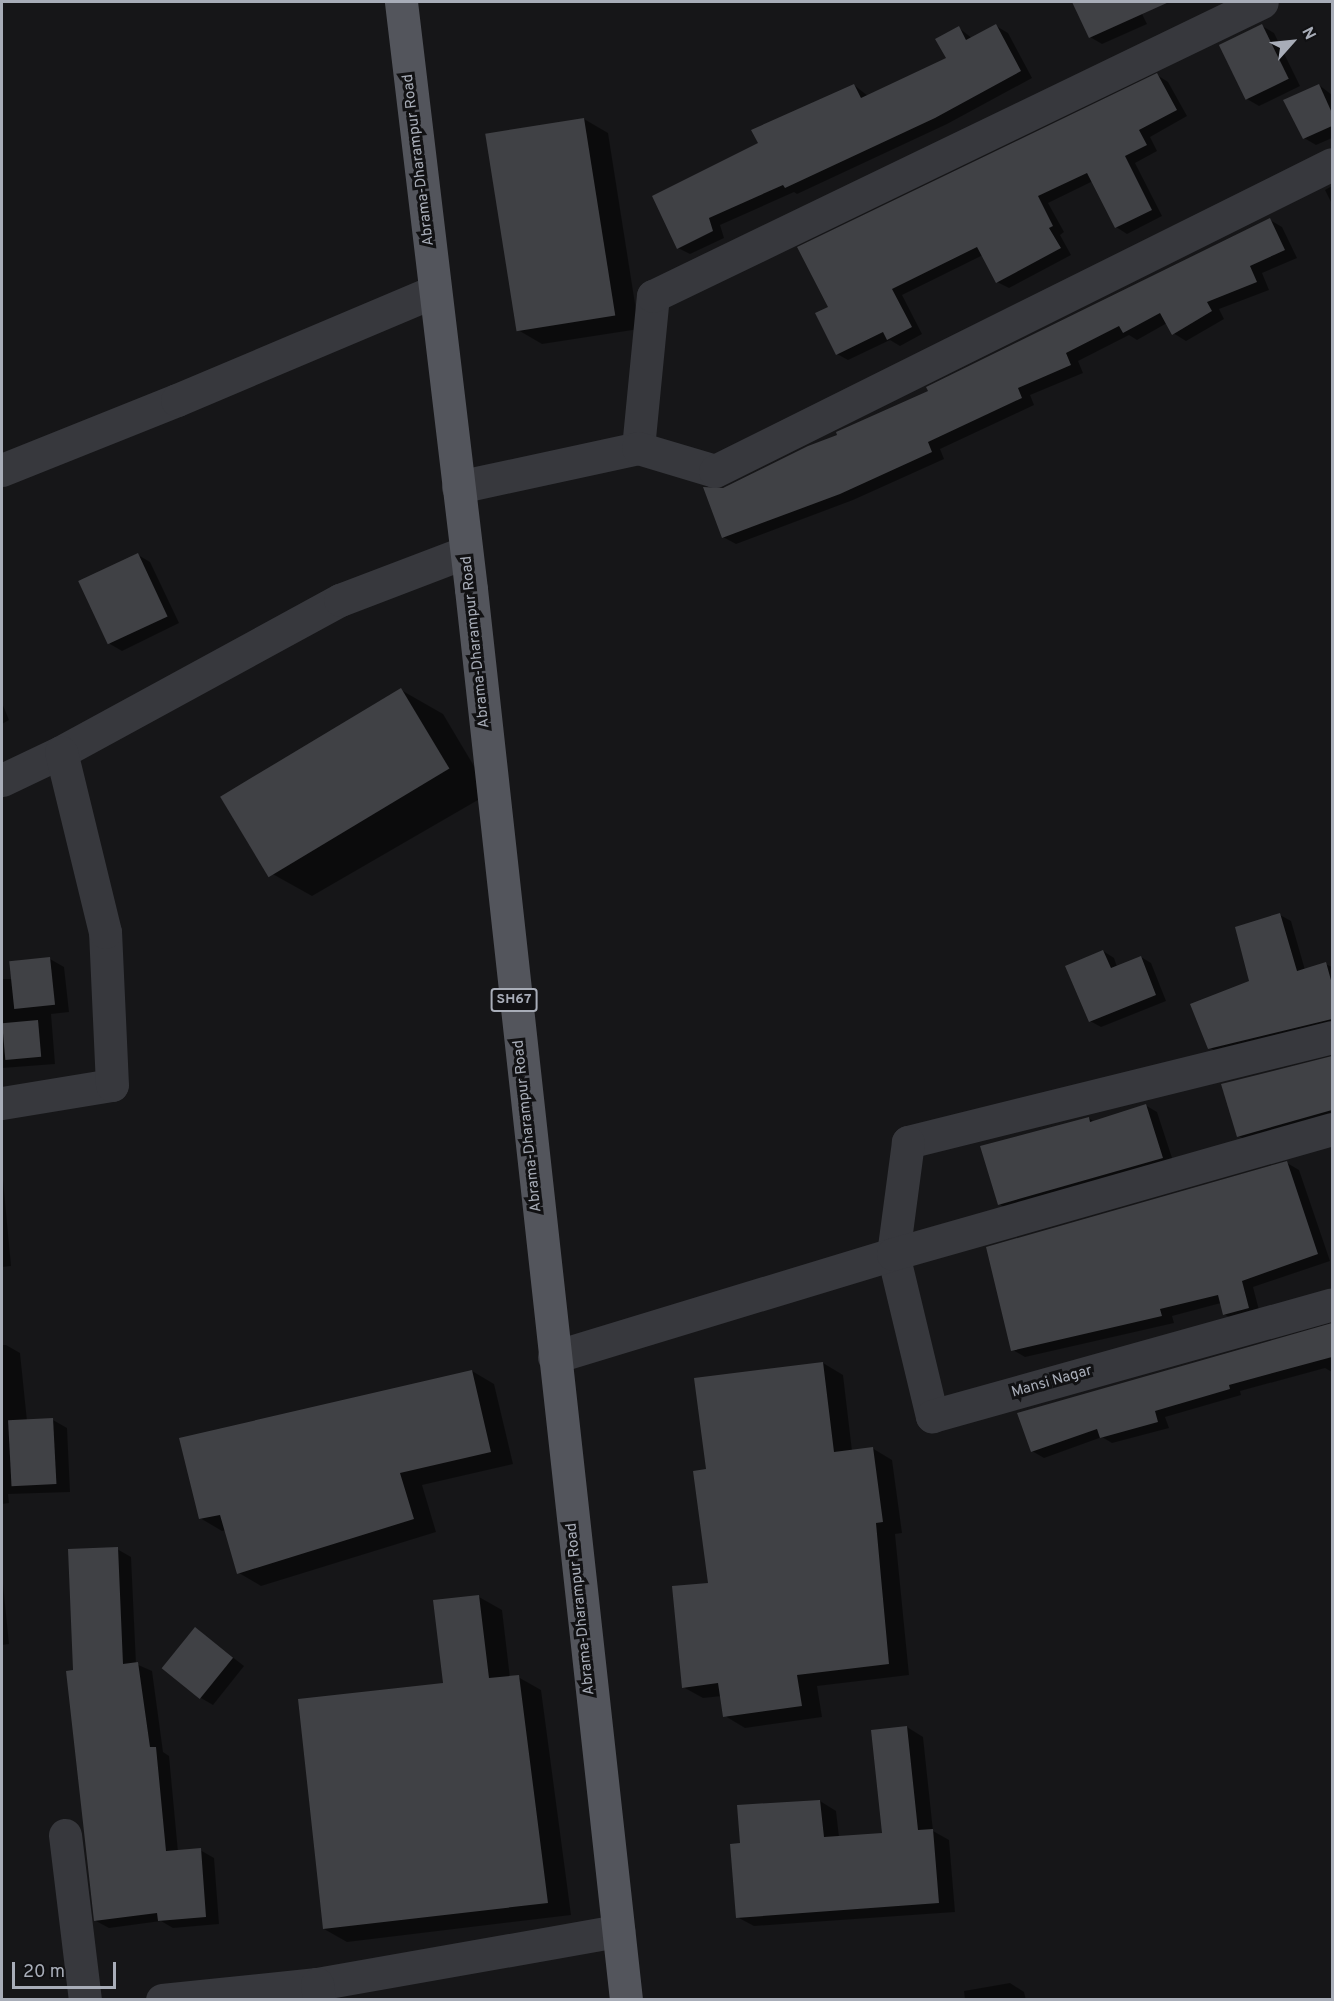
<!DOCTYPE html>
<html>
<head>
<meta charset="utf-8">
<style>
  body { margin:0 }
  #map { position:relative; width:1334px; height:2001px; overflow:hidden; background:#161618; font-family:Overpass,sans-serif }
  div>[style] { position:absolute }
  .shadow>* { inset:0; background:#0007 }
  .building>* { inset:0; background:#404145; transform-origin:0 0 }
  .minor>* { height:33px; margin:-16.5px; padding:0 16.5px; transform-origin:16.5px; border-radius:16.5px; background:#37383d }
  .primary>* { height:33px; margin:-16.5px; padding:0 16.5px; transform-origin:16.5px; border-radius:16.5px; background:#53555c }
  span { translate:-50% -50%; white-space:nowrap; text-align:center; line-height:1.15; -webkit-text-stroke:6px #111113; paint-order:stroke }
  .shield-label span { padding:2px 4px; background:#111113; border:2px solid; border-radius:4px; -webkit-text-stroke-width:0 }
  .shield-label { font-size:14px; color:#a8adb8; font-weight:700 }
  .street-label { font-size:15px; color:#a8adb8 }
  .frame { position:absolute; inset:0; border:3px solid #a8adb8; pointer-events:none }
  .north { position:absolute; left:1262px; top:12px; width:60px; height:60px; -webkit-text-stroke:4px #111113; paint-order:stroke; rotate:63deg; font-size:16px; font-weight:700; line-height:24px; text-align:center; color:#a8adb8 }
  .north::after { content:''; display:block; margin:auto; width:21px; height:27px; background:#a8adb8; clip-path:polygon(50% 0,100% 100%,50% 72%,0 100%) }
  .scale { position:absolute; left:12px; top:1962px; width:104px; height:27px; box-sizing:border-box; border:3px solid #a8adb8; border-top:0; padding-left:8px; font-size:18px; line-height:21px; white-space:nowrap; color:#a8adb8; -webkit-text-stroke:4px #111113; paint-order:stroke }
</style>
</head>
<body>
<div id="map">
  <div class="shadow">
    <div style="clip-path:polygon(1074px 2px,1136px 2px,1147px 24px,1102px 44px,1090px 37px)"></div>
    <div style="clip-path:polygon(996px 26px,1008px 33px,1032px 78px,947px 124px,797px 194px,794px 192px,720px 225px,724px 238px,690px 254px,678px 248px,760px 143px,854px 85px,868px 96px,948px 59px,959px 28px,973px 39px)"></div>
    <div style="clip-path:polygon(1262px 26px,1274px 33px,1300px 86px,1259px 106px,1247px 99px)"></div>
    <div style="clip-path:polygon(1157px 75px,1168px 82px,1187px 116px,1150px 137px,1157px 151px,1135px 163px,1162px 216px,1127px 234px,1116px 227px,1093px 181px,1048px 203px,1064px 232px,1060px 235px,1071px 255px,1009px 288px,997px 282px,983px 255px,902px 295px,922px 334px,900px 346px,890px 340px,848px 360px,837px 354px,830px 308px)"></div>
    <div style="clip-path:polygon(1319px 85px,1332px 95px,1332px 138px,1316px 145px,1304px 138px)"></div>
    <div style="clip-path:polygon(584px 119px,608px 133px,639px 329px,542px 344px,518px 330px)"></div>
    <div style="clip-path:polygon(1332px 186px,1332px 204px,1325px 190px)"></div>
    <div style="clip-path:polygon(1270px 220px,1282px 227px,1297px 258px,1262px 273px,1269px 290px,1219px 309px,1224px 319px,1186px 341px,1173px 333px,1167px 323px,1137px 340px,1129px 335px,1078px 361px,1083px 373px,1030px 395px,1034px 405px,940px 449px,944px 459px,853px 500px,736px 544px,723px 537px,724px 489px,930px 392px)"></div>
    <div style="clip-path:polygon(138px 555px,150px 562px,179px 623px,122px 651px,110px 644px)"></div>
    <div style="clip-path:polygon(401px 690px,443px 714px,490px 793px,312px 896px,269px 872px)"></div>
    <div style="clip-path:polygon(2px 703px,9px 720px,2px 724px)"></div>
    <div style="clip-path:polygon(1280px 915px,1291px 921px,1305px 970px,1325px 964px,1332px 967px,1332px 1026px,1220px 1054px,1209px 1047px,1251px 982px)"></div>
    <div style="clip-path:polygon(1103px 951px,1114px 958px,1117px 967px,1141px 957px,1151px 963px,1166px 1001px,1101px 1027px,1090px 1021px)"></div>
    <div style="clip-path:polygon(50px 959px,64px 967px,69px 1012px,51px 1014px,55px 1064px,2px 1068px,2px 979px,13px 979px)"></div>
    <div style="clip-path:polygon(1332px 1058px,1332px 1119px,1250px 1142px,1238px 1136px,1222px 1085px)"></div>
    <div style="clip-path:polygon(1145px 1105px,1157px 1112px,1174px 1164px,1011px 1211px,999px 1204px,1089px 1118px,1094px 1122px)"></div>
    <div style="clip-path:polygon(1287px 1163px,1299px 1170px,1330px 1261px,1253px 1287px,1260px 1314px,1236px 1321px,1224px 1314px,1221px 1303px,1172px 1316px,1174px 1323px,1025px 1357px,1013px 1350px)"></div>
    <div style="clip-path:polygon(2px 1169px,11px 1266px,2px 1267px)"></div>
    <div style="clip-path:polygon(1332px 1325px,1332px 1372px,1325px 1368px,1240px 1391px,1241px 1395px,1165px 1417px,1169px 1428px,1112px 1443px,1102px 1437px,1044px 1458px,1032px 1451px,1019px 1414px)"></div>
    <div style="clip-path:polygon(2px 1345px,6px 1345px,20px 1353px,27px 1421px,53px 1420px,67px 1428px,70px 1492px,8px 1494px,9px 1503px,2px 1504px)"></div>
    <div style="clip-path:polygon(823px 1363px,843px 1375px,852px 1451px,872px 1448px,892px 1460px,902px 1533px,895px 1534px,909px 1675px,817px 1686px,822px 1717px,745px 1728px,725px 1716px,722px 1696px,703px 1698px,683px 1687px,709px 1584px,707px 1470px)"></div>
    <div style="clip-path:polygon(472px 1371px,494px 1384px,513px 1464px,422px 1485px,436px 1532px,261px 1586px,239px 1573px,226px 1530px,222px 1531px,200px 1518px)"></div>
    <div style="clip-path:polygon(117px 1549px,131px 1557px,136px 1664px,152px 1671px,163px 1752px,169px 1756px,178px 1852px,200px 1850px,214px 1858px,219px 1924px,173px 1928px,161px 1921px,109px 1928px,96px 1921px,75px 1672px)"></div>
    <div style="clip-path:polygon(2px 1574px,9px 1644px,2px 1645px)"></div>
    <div style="clip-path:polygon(479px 1597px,502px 1610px,510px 1678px,518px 1677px,541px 1690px,571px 1915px,347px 1942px,324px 1929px,445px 1685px)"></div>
    <div style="clip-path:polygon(196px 1629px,244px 1666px,213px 1705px,201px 1698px)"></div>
    <div style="clip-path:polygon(907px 1727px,923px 1737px,933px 1831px,949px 1840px,955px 1912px,754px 1926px,737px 1917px,742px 1844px,820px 1801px,836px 1811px,839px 1837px,884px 1834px)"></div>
    <div style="clip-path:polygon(1010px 1983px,1024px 1992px,1026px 2000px,965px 2000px,964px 1991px)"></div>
  </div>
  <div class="building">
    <div style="clip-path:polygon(1072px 2px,1169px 2px,1089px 38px)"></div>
    <div style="clip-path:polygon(996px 24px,1021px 71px,935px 118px,785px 188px,783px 185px,709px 218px,713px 231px,677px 249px,652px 196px,758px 143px,751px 130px,854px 84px,861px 98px,946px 58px,935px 39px,959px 26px,966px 40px)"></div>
    <div style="left:1262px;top:24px;width:61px;height:48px;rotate:64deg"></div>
    <div style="clip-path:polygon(1157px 73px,1177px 110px,1139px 130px,1147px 145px,1125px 156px,1152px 210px,1115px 228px,1087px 173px,1038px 196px,1053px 226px,1049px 228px,1061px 248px,996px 283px,977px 247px,892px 289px,912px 327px,887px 340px,883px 332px,836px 355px,815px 313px,828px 307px,797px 247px)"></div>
    <div style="clip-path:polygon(1319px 84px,1332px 113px,1332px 126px,1303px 139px,1283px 100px)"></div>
    <div style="left:584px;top:118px;width:200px;height:100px;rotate:81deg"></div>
    <div style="clip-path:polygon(1270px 218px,1285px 250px,1250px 266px,1257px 282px,1207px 302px,1212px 311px,1172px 335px,1160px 313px,1123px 333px,1119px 326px,1066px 353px,1071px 365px,1018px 388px,1022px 398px,928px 442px,932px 452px,840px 494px,722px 538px,703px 487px,723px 488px,808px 446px,837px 435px,836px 432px,928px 391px,926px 387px)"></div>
    <div style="left:138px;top:553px;width:70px;height:66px;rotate:65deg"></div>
    <div style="left:401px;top:688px;width:94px;height:211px;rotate:59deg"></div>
    <div style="clip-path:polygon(1280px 913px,1297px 971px,1326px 962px,1332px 984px,1332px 1019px,1208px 1049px,1190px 1004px,1249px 981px,1235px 927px)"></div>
    <div style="clip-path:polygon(1103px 950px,1111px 968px,1141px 956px,1156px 995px,1089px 1022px,1065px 966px)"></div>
    <div style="left:50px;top:957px;width:48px;height:41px;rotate:84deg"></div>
    <div style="left:38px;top:1020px;width:37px;height:36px;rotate:85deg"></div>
    <div style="clip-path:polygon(1332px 1056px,1332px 1110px,1237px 1137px,1221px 1084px)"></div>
    <div style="clip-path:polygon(1146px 1104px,1163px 1158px,998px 1205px,980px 1146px,1089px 1117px,1090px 1122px)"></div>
    <div style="clip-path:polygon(1287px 1161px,1318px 1254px,1242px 1281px,1249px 1308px,1223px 1315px,1218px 1295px,1160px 1309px,1162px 1316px,1011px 1351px,986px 1247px)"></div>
    <div style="clip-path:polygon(1332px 1323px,1332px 1357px,1229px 1385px,1230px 1389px,1155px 1411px,1158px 1422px,1100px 1438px,1097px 1429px,1031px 1452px,1017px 1413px)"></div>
    <div style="clip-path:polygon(823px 1362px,834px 1452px,873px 1447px,883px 1522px,876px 1523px,889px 1664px,797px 1675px,802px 1706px,723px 1717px,718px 1683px,682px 1688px,672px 1586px,708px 1583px,693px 1471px,706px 1469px,694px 1378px)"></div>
    <div style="clip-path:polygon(472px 1370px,491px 1452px,400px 1473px,414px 1519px,237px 1574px,220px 1515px,199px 1519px,179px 1438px)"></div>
    <div style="left:53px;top:1418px;width:66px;height:45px;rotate:87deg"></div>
    <div style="clip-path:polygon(118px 1547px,123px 1664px,138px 1662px,150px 1747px,156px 1747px,166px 1851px,201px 1848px,206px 1917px,158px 1921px,157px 1913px,94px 1921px,66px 1671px,73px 1670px,68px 1549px)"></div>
    <div style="clip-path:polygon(479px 1595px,489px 1678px,519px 1675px,548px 1903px,323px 1929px,298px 1699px,443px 1683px,433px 1600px)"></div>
    <div style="left:195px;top:1627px;width:49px;height:53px;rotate:39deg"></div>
    <div style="clip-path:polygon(907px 1726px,918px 1830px,933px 1829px,939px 1903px,736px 1918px,730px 1844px,740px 1843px,737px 1805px,820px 1800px,824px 1837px,882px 1833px,871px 1730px)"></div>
  </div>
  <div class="minor">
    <div style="left:638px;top:448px;width:153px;rotate:-84.4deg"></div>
    <div style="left:653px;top:296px;width:676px;rotate:-25.77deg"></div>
    <div style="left:2px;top:470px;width:188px;rotate:-21.8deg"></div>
    <div style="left:177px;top:400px;width:280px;rotate:-22.9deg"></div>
    <div style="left:458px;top:487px;width:184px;rotate:-12.2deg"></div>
    <div style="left:638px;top:448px;width:80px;rotate:16.6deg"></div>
    <div style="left:715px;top:471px;width:689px;rotate:-26.45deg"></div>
    <div style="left:2px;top:780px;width:65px;rotate:-25.4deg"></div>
    <div style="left:61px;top:752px;width:318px;rotate:-28.6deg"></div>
    <div style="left:340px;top:600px;width:135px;rotate:-20.9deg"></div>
    <div style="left:1332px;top:1037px;width:437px;rotate:166.1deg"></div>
    <div style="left:908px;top:1142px;width:113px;rotate:97.6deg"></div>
    <div style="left:893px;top:1254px;width:167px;rotate:76.5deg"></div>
    <div style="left:932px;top:1416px;width:415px;rotate:-15.6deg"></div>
    <div style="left:2px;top:1103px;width:111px;rotate:-9.3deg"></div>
    <div style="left:112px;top:1085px;width:153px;rotate:-92.6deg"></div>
    <div style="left:105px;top:932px;width:185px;rotate:-103.7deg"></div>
    <div style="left:554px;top:1357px;width:354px;rotate:-16.9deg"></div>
    <div style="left:893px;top:1254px;width:456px;rotate:-15.9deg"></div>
    <div style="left:65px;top:1835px;width:166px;rotate:83.1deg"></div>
    <div style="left:317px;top:1984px;width:306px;rotate:-10deg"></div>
    <div style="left:162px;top:2000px;width:156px;rotate:-5.9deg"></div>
    <div style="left:317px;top:1984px;width:16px;rotate:83deg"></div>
  </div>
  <div class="primary">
    <div style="left:401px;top:2px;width:591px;rotate:83.2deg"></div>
    <div style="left:471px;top:589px;width:1419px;rotate:83.73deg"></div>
  </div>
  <div class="shield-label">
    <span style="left:514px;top:1000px">SH67</span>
  </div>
  <div class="street-label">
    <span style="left:419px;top:160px;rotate:-97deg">Abrama-Dharampur Road</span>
    <span style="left:476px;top:642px;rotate:-96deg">Abrama-Dharampur Road</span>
    <span style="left:528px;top:1126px;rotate:-96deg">Abrama-Dharampur Road</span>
    <span style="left:1052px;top:1382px;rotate:-16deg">Mansi Nagar</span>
    <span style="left:581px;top:1609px;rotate:-96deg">Abrama-Dharampur Road</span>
  </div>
  <div class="frame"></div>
  <div class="north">N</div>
  <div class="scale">20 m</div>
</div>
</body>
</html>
